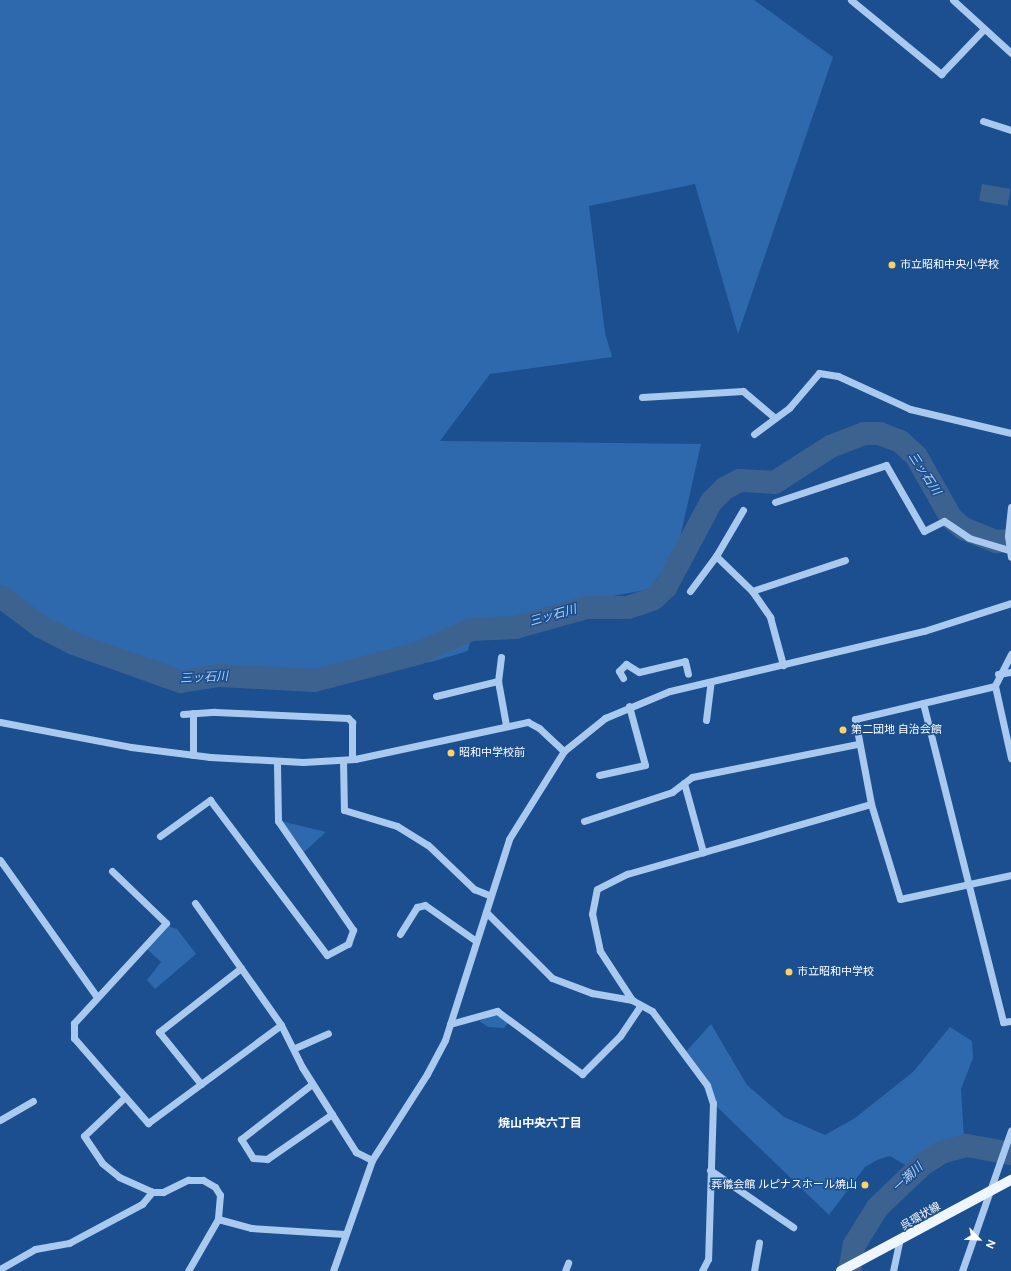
<!DOCTYPE html>
<html>
<head>
<meta charset="utf-8">
<style>
  body { margin:0 }
  #map { position:relative; width:1011px; height:1271px; overflow:hidden; background:#1b4f8f; font-family:Figtree,"Noto Sans JP",sans-serif }
  div>[style] { position:absolute }
  .green>* { inset:0; background:#2e69ad }
  .water>* { inset:0; background:#3c6290; transform-origin:0 0 }
  .river>* { height:23px; margin:-11.5px; padding:0 11.5px; transform-origin:11.5px; border-radius:11.5px; background:#3c6290 }
  .minor>* { height:7px; margin:-3.5px; padding:0 3.5px; transform-origin:3.5px; border-radius:3.5px; background:#a9c9ee }
  .major>* { height:10px; margin:-5px; padding:0 5px; transform-origin:5px; border-radius:5px; background:#f0f6ff }
  .dots>* { width:11px; height:11px; translate:-50% -50%; box-sizing:border-box; border:2px solid #1b4f8f; border-radius:50% }
  span { translate:-50% -50%; white-space:nowrap; text-align:center; line-height:1.15; -webkit-text-stroke:3px #1b4f8f; paint-order:stroke }
  .poi-label { font-size:11px; color:#fff }
  .left { translate:0 -50%; text-align:left }
  .right { translate:-100% -50%; text-align:right }
  .street-label { font-size:11px; color:#fff }
  .water-label { font-size:12px; color:#b5d3f5; font-style:italic }
  .neighbourhood-label { font-size:12px; color:#fff; font-weight:700 }
  .north { position:absolute; left:959px; top:1219px; width:40px; height:40px; -webkit-text-stroke:3px #1b4f8f; paint-order:stroke; rotate:114deg; font-size:11px; font-weight:700; line-height:16px; text-align:center; color:#fff }
  .north::after { content:''; display:block; margin:auto; width:14px; height:18px; background:#fff; clip-path:polygon(50% 0,100% 100%,50% 72%,0 100%) }
</style>
</head>
<body>
<div id="map">
  <div class="green">
    <div style="clip-path:polygon(0 0,754px 0,833px 57px,738px 334px,695px 184px,589px 206px,605px 333px,612px 357px,490px 374px,440px 441px,701px 444px,678px 547px,650px 589px,576px 603px,531px 618px,470px 641px,468px 651px,431px 662px,287px 676px,172px 676px,76px 640px,0 588px)"></div>
    <div style="clip-path:polygon(281px 821px,326px 832px,304px 852px)"></div>
    <div style="clip-path:polygon(168px 926px,177px 929px,196px 954px,155px 989px,147px 980px,161px 962px,146px 948px)"></div>
    <div style="clip-path:polygon(495px 1015px,509px 1022px,504px 1028px,488px 1027px,479px 1021px)"></div>
    <div style="clip-path:polygon(711px 1024px,747px 1085px,784px 1117px,825px 1135px,855px 1118px,913px 1072px,950px 1027px,972px 1041px,973px 1058px,961px 1089px,964px 1138px,937px 1145px,909px 1167px,890px 1156px,877px 1160px,865px 1167px,829px 1215px,713px 1103px,707px 1085px,684px 1054px)"></div>
  </div>
  <div class="water">
    <div style="left:982px;top:184px;width:29px;height:17px;rotate:10deg"></div>
  </div>
  <div class="river">
    <div style="left:0;top:596px;width:50px;rotate:36.9deg"></div>
    <div style="left:40px;top:626px;width:37px;rotate:27deg"></div>
    <div style="left:73px;top:643px;width:114px;rotate:19.6deg"></div>
    <div style="left:180px;top:681px;width:39px;rotate:-9deg"></div>
    <div style="left:219px;top:675px;width:95px;rotate:3deg"></div>
    <div style="left:314px;top:680px;width:106px;rotate:-14.7deg"></div>
    <div style="left:417px;top:653px;width:59px;rotate:-24deg"></div>
    <div style="left:471px;top:629px;width:44px;rotate:-2.6deg"></div>
    <div style="left:515px;top:627px;width:74px;rotate:-15.7deg"></div>
    <div style="left:586px;top:607px;width:41px"></div>
    <div style="left:627px;top:607px;width:26px;rotate:-18deg"></div>
    <div style="left:652px;top:599px;width:18px;rotate:-43deg"></div>
    <div style="left:665px;top:587px;width:98px;rotate:-61.9deg"></div>
    <div style="left:711px;top:501px;width:18px;rotate:-45deg"></div>
    <div style="left:724px;top:488px;width:17px;rotate:-28deg"></div>
    <div style="left:739px;top:480px;width:35px;rotate:3deg"></div>
    <div style="left:774px;top:482px;width:67px;rotate:-32.7deg"></div>
    <div style="left:830px;top:446px;width:36px;rotate:-21deg"></div>
    <div style="left:864px;top:433px;width:15px"></div>
    <div style="left:879px;top:433px;width:22px;rotate:21deg"></div>
    <div style="left:900px;top:441px;width:22px;rotate:43deg"></div>
    <div style="left:916px;top:456px;width:71px;rotate:60.6deg"></div>
    <div style="left:951px;top:518px;width:16px;rotate:40deg"></div>
    <div style="left:963px;top:528px;width:35px;rotate:22deg"></div>
    <div style="left:996px;top:541px;width:15px;rotate:-4deg"></div>
    <div style="left:849px;top:1271px;width:27px;rotate:-80deg"></div>
    <div style="left:854px;top:1244px;width:44px;rotate:-58.1deg"></div>
    <div style="left:877px;top:1207px;width:62px;rotate:-43.7deg"></div>
    <div style="left:922px;top:1164px;width:22px;rotate:-32deg"></div>
    <div style="left:941px;top:1152px;width:26px;rotate:-16deg"></div>
    <div style="left:966px;top:1145px;width:46px;rotate:10.1deg"></div>
  </div>
  <div class="minor">
    <div style="left:851px;top:0;width:117px;rotate:39.4deg"></div>
    <div style="left:941px;top:74px;width:61px;rotate:-46.3deg"></div>
    <div style="left:953px;top:0;width:79px;rotate:42.4deg"></div>
    <div style="left:983px;top:121px;width:29px;rotate:18deg"></div>
    <div style="left:642px;top:397px;width:101px;rotate:-3.4deg"></div>
    <div style="left:743px;top:391px;width:42px;rotate:40.2deg"></div>
    <div style="left:754px;top:434px;width:44px;rotate:-36.6deg"></div>
    <div style="left:789px;top:408px;width:46px;rotate:-49.4deg"></div>
    <div style="left:819px;top:373px;width:19px;rotate:9deg"></div>
    <div style="left:838px;top:376px;width:79px;rotate:24.6deg"></div>
    <div style="left:910px;top:409px;width:104px;rotate:13.4deg"></div>
    <div style="left:775px;top:502px;width:117px;rotate:-18.4deg"></div>
    <div style="left:886px;top:465px;width:76px;rotate:60.1deg"></div>
    <div style="left:924px;top:531px;width:22px;rotate:-27deg"></div>
    <div style="left:944px;top:521px;width:30px;rotate:34deg"></div>
    <div style="left:969px;top:538px;width:42px;rotate:16.7deg"></div>
    <div style="left:1011px;top:507px;width:29px;rotate:96deg"></div>
    <div style="left:1008px;top:536px;width:21px;rotate:82deg"></div>
    <div style="left:743px;top:510px;width:53px;rotate:120.4deg"></div>
    <div style="left:716px;top:556px;width:50px;rotate:44.2deg"></div>
    <div style="left:752px;top:591px;width:32px;rotate:55deg"></div>
    <div style="left:770px;top:617px;width:50px;rotate:74.8deg"></div>
    <div style="left:690px;top:591px;width:44px;rotate:-53.4deg"></div>
    <div style="left:752px;top:591px;width:98px;rotate:-18.4deg"></div>
    <div style="left:1011px;top:654px;width:36px;rotate:117deg"></div>
    <div style="left:995px;top:686px;width:74px;rotate:77.5deg"></div>
    <div style="left:501px;top:657px;width:24px;rotate:97deg"></div>
    <div style="left:498px;top:681px;width:45px;rotate:79.7deg"></div>
    <div style="left:998px;top:674px;width:13px;rotate:-9deg"></div>
    <div style="left:623px;top:678px;width:8px;rotate:-120deg"></div>
    <div style="left:619px;top:671px;width:10px;rotate:-45deg"></div>
    <div style="left:626px;top:664px;width:15px;rotate:32deg"></div>
    <div style="left:639px;top:672px;width:47px;rotate:-13.4deg"></div>
    <div style="left:685px;top:661px;width:13px;rotate:77deg"></div>
    <div style="left:995px;top:686px;width:144px;rotate:166.7deg"></div>
    <div style="left:855px;top:719px;width:86px;rotate:79.3deg"></div>
    <div style="left:871px;top:804px;width:99px;rotate:73deg"></div>
    <div style="left:900px;top:899px;width:114px;rotate:-12.2deg"></div>
    <div style="left:436px;top:696px;width:64px;rotate:-13.6deg"></div>
    <div style="left:923px;top:703px;width:329px;rotate:75.9deg"></div>
    <div style="left:1003px;top:1022px;width:8px;rotate:-7deg"></div>
    <div style="left:193px;top:713px;width:42px;rotate:90deg"></div>
    <div style="left:183px;top:714px;width:32px;rotate:-4deg"></div>
    <div style="left:215px;top:712px;width:133px;rotate:2.6deg"></div>
    <div style="left:348px;top:718px;width:6px;rotate:45deg"></div>
    <div style="left:352px;top:722px;width:37px;rotate:90deg"></div>
    <div style="left:706px;top:720px;width:38px;rotate:-83deg"></div>
    <div style="left:0;top:722px;width:133px;rotate:10.8deg"></div>
    <div style="left:131px;top:747px;width:80px;rotate:7.2deg"></div>
    <div style="left:210px;top:757px;width:93px;rotate:3.1deg"></div>
    <div style="left:303px;top:762px;width:52px;rotate:-3.3deg"></div>
    <div style="left:355px;top:759px;width:177px;rotate:-12.1deg"></div>
    <div style="left:528px;top:722px;width:13px;rotate:29deg"></div>
    <div style="left:539px;top:728px;width:34px;rotate:43deg"></div>
    <div style="left:343px;top:760px;width:50px;rotate:88.9deg"></div>
    <div style="left:344px;top:810px;width:55px;rotate:16.8deg"></div>
    <div style="left:397px;top:826px;width:36px;rotate:32deg"></div>
    <div style="left:428px;top:845px;width:64px;rotate:43.7deg"></div>
    <div style="left:474px;top:889px;width:18px;rotate:22deg"></div>
    <div style="left:599px;top:775px;width:47px;rotate:-12.3deg"></div>
    <div style="left:645px;top:765px;width:61px;rotate:-105.2deg"></div>
    <div style="left:684px;top:783px;width:72px;rotate:74.6deg"></div>
    <div style="left:584px;top:821px;width:93px;rotate:-18.2deg"></div>
    <div style="left:672px;top:792px;width:25px;rotate:-37deg"></div>
    <div style="left:692px;top:777px;width:168px;rotate:-11.3deg"></div>
    <div style="left:160px;top:836px;width:62px;rotate:-35.8deg"></div>
    <div style="left:210px;top:800px;width:194px;rotate:53deg"></div>
    <div style="left:327px;top:955px;width:24px;rotate:-28deg"></div>
    <div style="left:348px;top:944px;width:15px;rotate:-70deg"></div>
    <div style="left:353px;top:930px;width:132px;rotate:-124.5deg"></div>
    <div style="left:278px;top:821px;width:60px;rotate:-91deg"></div>
    <div style="left:0;top:860px;width:168px;rotate:54.7deg"></div>
    <div style="left:112px;top:871px;width:75px;rotate:43.9deg"></div>
    <div style="left:166px;top:923px;width:136px;rotate:132.6deg"></div>
    <div style="left:74px;top:1023px;width:15px;rotate:90deg"></div>
    <div style="left:74px;top:1038px;width:113px;rotate:49deg"></div>
    <div style="left:148px;top:1123px;width:165px;rotate:-36.4deg"></div>
    <div style="left:195px;top:903px;width:149px;rotate:54.8deg"></div>
    <div style="left:281px;top:1025px;width:47px;rotate:63.4deg"></div>
    <div style="left:302px;top:1067px;width:101px;rotate:57.6deg"></div>
    <div style="left:356px;top:1152px;width:18px;rotate:27deg"></div>
    <div style="left:486px;top:912px;width:93px;rotate:45deg"></div>
    <div style="left:552px;top:978px;width:43px;rotate:20.6deg"></div>
    <div style="left:592px;top:993px;width:41px;rotate:9.9deg"></div>
    <div style="left:632px;top:1000px;width:23px;rotate:29deg"></div>
    <div style="left:652px;top:1011px;width:92px;rotate:53.4deg"></div>
    <div style="left:707px;top:1085px;width:19px;rotate:72deg"></div>
    <div style="left:713px;top:1103px;width:156px;rotate:91.8deg"></div>
    <div style="left:708px;top:1259px;width:13px;rotate:117deg"></div>
    <div style="left:400px;top:934px;width:32px;rotate:-58deg"></div>
    <div style="left:417px;top:907px;width:8px;rotate:-14deg"></div>
    <div style="left:425px;top:905px;width:62px;rotate:35.2deg"></div>
    <div style="left:632px;top:1000px;width:59px;rotate:-123.1deg"></div>
    <div style="left:600px;top:951px;width:38px;rotate:-102deg"></div>
    <div style="left:592px;top:914px;width:25px;rotate:-79deg"></div>
    <div style="left:597px;top:889px;width:34px;rotate:-27deg"></div>
    <div style="left:627px;top:874px;width:254px;rotate:-16deg"></div>
    <div style="left:450px;top:1024px;width:49px;rotate:-15.5deg"></div>
    <div style="left:497px;top:1011px;width:106px;rotate:36.5deg"></div>
    <div style="left:582px;top:1074px;width:54px;rotate:-45deg"></div>
    <div style="left:620px;top:1036px;width:37px;rotate:-56deg"></div>
    <div style="left:295px;top:1048px;width:36px;rotate:-24deg"></div>
    <div style="left:201px;top:1084px;width:67px;rotate:-128.9deg"></div>
    <div style="left:159px;top:1032px;width:104px;rotate:-38deg"></div>
    <div style="left:312px;top:1084px;width:90px;rotate:142.2deg"></div>
    <div style="left:241px;top:1139px;width:22px;rotate:58deg"></div>
    <div style="left:253px;top:1158px;width:14px;rotate:4deg"></div>
    <div style="left:267px;top:1159px;width:79px;rotate:-34.7deg"></div>
    <div style="left:124px;top:1098px;width:55px;rotate:136.5deg"></div>
    <div style="left:84px;top:1136px;width:32px;rotate:56deg"></div>
    <div style="left:102px;top:1163px;width:22px;rotate:39deg"></div>
    <div style="left:119px;top:1177px;width:36px;rotate:24deg"></div>
    <div style="left:152px;top:1192px;width:11px"></div>
    <div style="left:163px;top:1192px;width:28px;rotate:-26deg"></div>
    <div style="left:188px;top:1180px;width:15px"></div>
    <div style="left:203px;top:1180px;width:14px;rotate:30deg"></div>
    <div style="left:215px;top:1187px;width:9px;rotate:58deg"></div>
    <div style="left:220px;top:1195px;width:24px;rotate:95deg"></div>
    <div style="left:218px;top:1219px;width:34px;rotate:15deg"></div>
    <div style="left:251px;top:1228px;width:94px;rotate:3.7deg"></div>
    <div style="left:0;top:1120px;width:38px;rotate:-30deg"></div>
    <div style="left:710px;top:1170px;width:101px;rotate:34.5deg"></div>
    <div style="left:0;top:1269px;width:40px;rotate:-29.7deg"></div>
    <div style="left:35px;top:1249px;width:35px;rotate:-10deg"></div>
    <div style="left:69px;top:1243px;width:83px;rotate:-28.1deg"></div>
    <div style="left:142px;top:1204px;width:16px;rotate:-50deg"></div>
    <div style="left:188px;top:1271px;width:60px;rotate:-60deg"></div>
    <div style="left:333px;top:1271px;width:118px;rotate:-70.6deg"></div>
    <div style="left:372px;top:1160px;width:102px;rotate:-57.4deg"></div>
    <div style="left:427px;top:1074px;width:38px;rotate:-62deg"></div>
    <div style="left:445px;top:1040px;width:211px;rotate:-72.3deg"></div>
    <div style="left:509px;top:839px;width:104px;rotate:-58deg"></div>
    <div style="left:564px;top:751px;width:53px;rotate:-38.8deg"></div>
    <div style="left:605px;top:718px;width:70px;rotate:-22.6deg"></div>
    <div style="left:670px;top:691px;width:261px;rotate:-13.3deg"></div>
    <div style="left:924px;top:631px;width:91px;rotate:-17.8deg"></div>
    <div style="left:565px;top:1271px;width:9px;rotate:-69deg"></div>
    <div style="left:754px;top:1271px;width:29px;rotate:-80deg"></div>
    <div style="left:893px;top:1271px;width:29px;rotate:-78deg"></div>
    <div style="left:962px;top:1271px;width:149px;rotate:-70.8deg"></div>
  </div>
  <div class="major">
    <div style="left:841px;top:1271px;width:193px;rotate:-28.2deg"></div>
  </div>
  <div class="dots">
    <div style="left:892px;top:265px;background:#ffd166"></div>
    <div style="left:843px;top:730px;background:#ffd166"></div>
    <div style="left:451px;top:753px;background:#ffd166"></div>
    <div style="left:789px;top:972px;background:#ffd166"></div>
    <div style="left:865px;top:1185px;background:#ffd166"></div>
  </div>
  <div class="poi-label">
    <span class="left" style="left:900px;top:265px">市立昭和中央小学校</span>
    <span class="left" style="left:851px;top:730px">第二団地 自治会館</span>
    <span class="left" style="left:459px;top:753px">昭和中学校前</span>
    <span class="left" style="left:797px;top:972px">市立昭和中学校</span>
    <span class="right" style="left:857px;top:1185px">葬儀会館 ルピナスホール焼山</span>
  </div>
  <div class="street-label">
    <span style="left:921px;top:1217px;rotate:-30deg">呉環状線</span>
  </div>
  <div class="water-label">
    <span style="left:924px;top:474px;rotate:57deg">三ッ石川</span>
    <span style="left:553px;top:616px;rotate:-16deg">三ッ石川</span>
    <span style="left:204px;top:678px;rotate:-3deg">三ッ石川</span>
    <span style="left:908px;top:1178px;rotate:-43deg">一瀬川</span>
  </div>
  <div class="neighbourhood-label">
    <span style="left:540px;top:1124px">焼山中央六丁目</span>
  </div>
  <div class="north">N</div>
</div>
</body>
</html>
